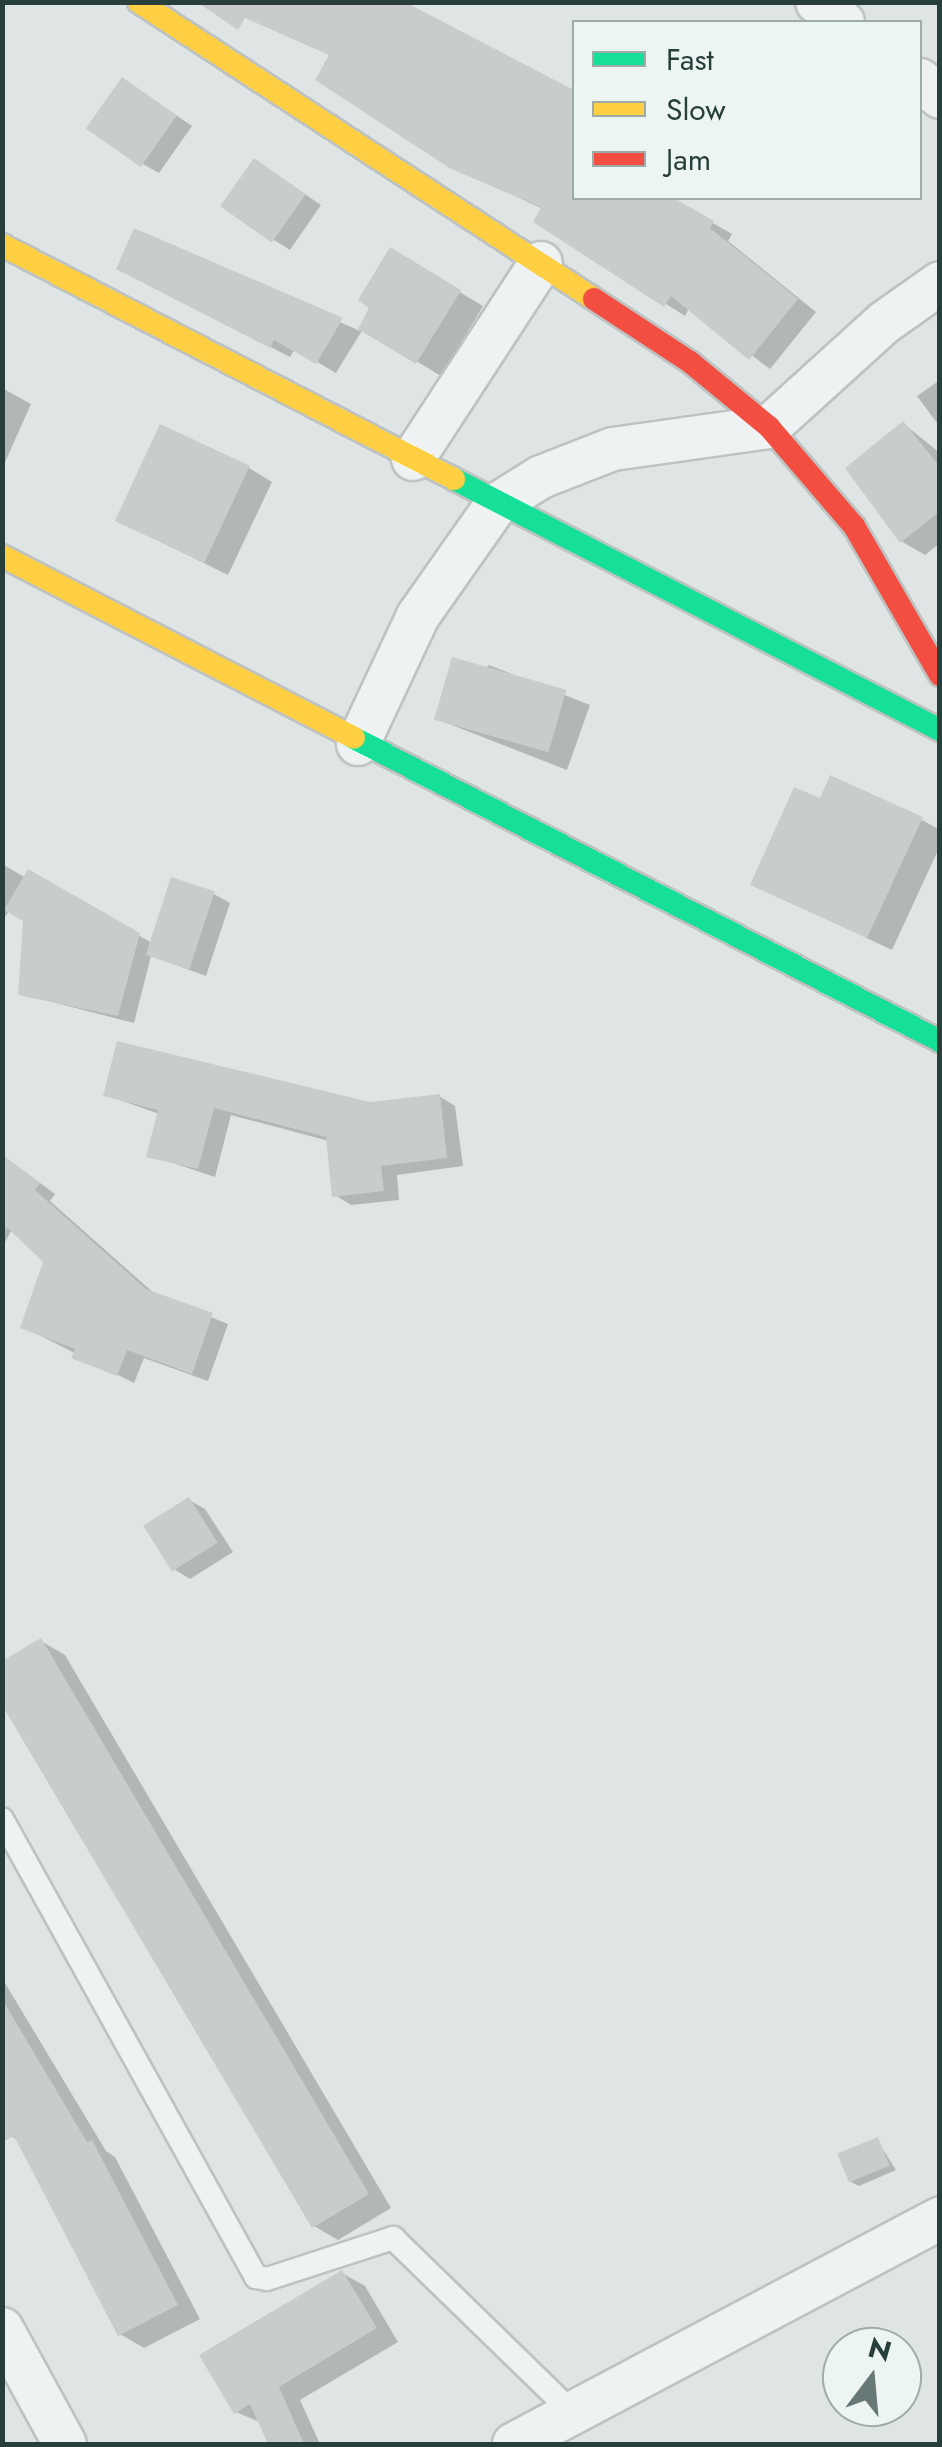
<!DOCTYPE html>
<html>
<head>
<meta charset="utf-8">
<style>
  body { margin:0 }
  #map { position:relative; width:942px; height:2447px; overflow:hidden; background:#dfe5e4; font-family:Jost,sans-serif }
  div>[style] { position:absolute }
  .shadow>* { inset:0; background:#0003 }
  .building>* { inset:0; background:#c8cdcc; transform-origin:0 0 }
  .roads { filter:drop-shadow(2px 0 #bec3c2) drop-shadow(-2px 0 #bec3c2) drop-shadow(0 2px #bec3c2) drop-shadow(0 -2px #bec3c2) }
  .lane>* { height:22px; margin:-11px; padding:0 11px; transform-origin:11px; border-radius:11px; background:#eff2f2 }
  .street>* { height:42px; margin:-21px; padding:0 21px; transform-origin:21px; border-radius:21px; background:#eff2f2 }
  .fast>* { height:22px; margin:-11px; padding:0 11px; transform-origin:11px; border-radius:11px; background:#16e098 }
  .slow>* { height:22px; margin:-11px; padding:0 11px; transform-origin:11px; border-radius:11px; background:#ffcf43 }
  .jam>* { height:22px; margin:-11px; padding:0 11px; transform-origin:11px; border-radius:11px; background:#f24e42 }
  span { translate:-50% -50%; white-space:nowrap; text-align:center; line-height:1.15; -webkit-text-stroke:8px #edf5f3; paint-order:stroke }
  .frame { position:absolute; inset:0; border:5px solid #273e3a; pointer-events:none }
  .legend { position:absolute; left:572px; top:20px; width:350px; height:180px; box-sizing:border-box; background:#edf5f3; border:2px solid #9eaca9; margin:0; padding:12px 18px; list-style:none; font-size:30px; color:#273e3a }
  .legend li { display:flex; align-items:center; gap:20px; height:50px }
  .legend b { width:50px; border:2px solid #9eaca9 }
  .north { position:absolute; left:822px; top:2327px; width:100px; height:100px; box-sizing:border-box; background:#edf5f3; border:2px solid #9eaca9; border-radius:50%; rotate:16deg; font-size:28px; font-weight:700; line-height:40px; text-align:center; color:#273e3a }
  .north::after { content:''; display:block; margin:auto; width:35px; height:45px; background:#677876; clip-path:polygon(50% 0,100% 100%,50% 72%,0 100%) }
</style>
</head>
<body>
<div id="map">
  <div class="shadow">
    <div style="clip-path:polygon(265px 25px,566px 89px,574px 94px,574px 121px,566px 138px,574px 143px,574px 198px,669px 198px,732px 234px,728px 241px,816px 312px,770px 369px,689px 308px,685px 316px,536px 221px,543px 209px,453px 167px,332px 56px)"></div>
    <div style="clip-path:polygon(139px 90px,192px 126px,159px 173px,143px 164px)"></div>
    <div style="clip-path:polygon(271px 171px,321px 205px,290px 250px,274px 240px)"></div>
    <div style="clip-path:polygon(135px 231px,360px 331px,391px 251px,483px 306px,441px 376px,363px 329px,336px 373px,295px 349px,290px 357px,139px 279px)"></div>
    <div style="clip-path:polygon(940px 380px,940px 427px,917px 396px)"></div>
    <div style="clip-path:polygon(2px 388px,31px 404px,2px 469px)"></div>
    <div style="clip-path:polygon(904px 424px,940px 453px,940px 543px,925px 555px,901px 541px)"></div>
    <div style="clip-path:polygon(249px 468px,272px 482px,228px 575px,117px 520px)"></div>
    <div style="clip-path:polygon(489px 665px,590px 705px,567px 770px,434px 718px)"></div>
    <div style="clip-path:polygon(821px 801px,922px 820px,940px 830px,940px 846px,892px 950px,753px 884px)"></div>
    <div style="clip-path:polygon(2px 864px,26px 878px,6px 916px,2px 915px)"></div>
    <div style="clip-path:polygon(29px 873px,152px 943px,214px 894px,230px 903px,206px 976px,151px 956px,134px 1023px,21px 994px)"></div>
    <div style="clip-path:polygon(106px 1095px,370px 1105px,439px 1096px,455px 1106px,463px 1166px,397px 1175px,399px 1200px,351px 1205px,335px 1195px,329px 1141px,231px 1115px,215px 1177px,149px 1155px,159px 1114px)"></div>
    <div style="clip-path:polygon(2px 1155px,55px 1194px,50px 1201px,156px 1295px,228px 1324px,208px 1381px,144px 1358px,134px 1383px,23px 1327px,46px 1261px,11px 1231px,2px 1248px)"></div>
    <div style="clip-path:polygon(189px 1500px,205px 1509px,233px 1552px,190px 1579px,174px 1569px)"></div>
    <div style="clip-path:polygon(41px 1641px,65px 1655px,391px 2208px,338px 2240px,314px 2226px)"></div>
    <div style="clip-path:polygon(2px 1978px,106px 2151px,115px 2157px,200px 2319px,144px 2348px,120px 2334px,22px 2145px,2px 2127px)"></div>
    <div style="clip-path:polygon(877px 2140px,896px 2170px,859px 2186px,851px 2182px)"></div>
    <div style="clip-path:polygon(342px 2273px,365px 2286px,398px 2342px,300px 2400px,320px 2444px,271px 2444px,262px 2423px,236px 2412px)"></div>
  </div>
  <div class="building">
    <div style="clip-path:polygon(197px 2px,405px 2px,574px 90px,574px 198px,674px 198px,714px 221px,710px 228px,798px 299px,749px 360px,671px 296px,664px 307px,533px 222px,541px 207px,451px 169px,315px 80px,329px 55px,245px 18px,238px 30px)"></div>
    <div style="left:122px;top:77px;width:67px;height:63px;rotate:35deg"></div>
    <div style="left:254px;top:158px;width:63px;height:59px;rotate:35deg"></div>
    <div style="clip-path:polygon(134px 228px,320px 308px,343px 318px,316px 364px,274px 340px,270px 348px,116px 269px)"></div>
    <div style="clip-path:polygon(390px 247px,461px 290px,416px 364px,358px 329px,369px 308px,358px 300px)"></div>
    <div style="clip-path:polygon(903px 421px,940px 467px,940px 511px,900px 543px,845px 468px)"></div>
    <div style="left:160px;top:424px;width:99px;height:107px;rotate:25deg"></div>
    <div style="left:452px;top:657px;width:119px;height:65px;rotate:16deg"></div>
    <div style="clip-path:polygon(830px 775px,923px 817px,867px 938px,750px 885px,794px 787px,820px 798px)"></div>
    <div style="clip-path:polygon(28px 869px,140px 933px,118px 1016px,18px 995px,23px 921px,4px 910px)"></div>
    <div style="left:171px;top:877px;width:46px;height:82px;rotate:18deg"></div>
    <div style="clip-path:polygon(117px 1041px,370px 1102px,440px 1094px,447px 1158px,381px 1166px,384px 1191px,332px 1197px,326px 1137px,214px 1108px,198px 1169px,146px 1157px,158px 1110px,103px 1096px)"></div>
    <div style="clip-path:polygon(2px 1155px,40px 1183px,35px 1190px,146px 1289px,213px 1313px,192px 1374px,127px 1350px,117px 1376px,71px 1358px,75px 1349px,20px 1328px,43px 1262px,7px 1227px,2px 1233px)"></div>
    <div style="left:189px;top:1497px;width:54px;height:54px;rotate:58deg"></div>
    <div style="clip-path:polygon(41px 1638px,369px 2194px,312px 2228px,2px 1705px,2px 1661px)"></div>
    <div style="clip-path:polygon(2px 1999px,87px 2142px,92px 2140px,178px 2305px,118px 2336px,14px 2136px,2px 2142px)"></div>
    <div style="left:878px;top:2137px;width:31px;height:44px;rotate:68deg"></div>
    <div style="clip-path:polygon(342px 2270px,377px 2328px,279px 2387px,304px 2444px,268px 2444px,250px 2404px,234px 2414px,199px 2355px)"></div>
  </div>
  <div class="roads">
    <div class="lane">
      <div style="left:2px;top:1819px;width:524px;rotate:60.99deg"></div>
      <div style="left:256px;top:2277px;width:11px;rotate:10deg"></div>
      <div style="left:267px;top:2279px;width:133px;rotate:-18deg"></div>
      <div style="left:393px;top:2238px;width:250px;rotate:44.2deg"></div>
    </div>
    <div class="street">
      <div style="left:817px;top:2px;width:33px;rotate:38deg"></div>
      <div style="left:920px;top:80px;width:26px;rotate:40deg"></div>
      <div style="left:413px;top:459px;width:234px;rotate:-56.9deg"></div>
      <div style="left:358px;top:744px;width:141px;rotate:-64.9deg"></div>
      <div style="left:418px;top:616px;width:136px;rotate:-54.9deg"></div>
      <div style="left:496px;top:505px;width:53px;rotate:-31.9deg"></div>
      <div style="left:541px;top:477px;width:77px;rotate:-21.3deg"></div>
      <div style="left:613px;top:449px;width:158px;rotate:-8deg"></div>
      <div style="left:769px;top:427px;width:156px;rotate:-42.2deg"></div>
      <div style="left:885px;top:322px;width:67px;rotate:-35.3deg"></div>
      <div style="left:2px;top:2329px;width:131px;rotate:61.3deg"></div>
      <div style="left:514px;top:2444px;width:482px;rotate:-27.9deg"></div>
    </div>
    <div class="fast">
      <div style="left:454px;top:479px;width:547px;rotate:27.31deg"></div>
      <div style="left:354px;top:738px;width:660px;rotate:27.34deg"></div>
    </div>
    <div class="slow">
      <div style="left:139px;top:2px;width:543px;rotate:33.13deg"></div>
      <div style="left:2px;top:245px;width:509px;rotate:27.37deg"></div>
      <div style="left:2px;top:556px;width:396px;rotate:27.3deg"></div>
    </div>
    <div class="jam">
      <div style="left:594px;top:299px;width:115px;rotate:33.3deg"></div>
      <div style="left:690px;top:362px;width:102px;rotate:39.4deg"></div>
      <div style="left:769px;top:427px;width:130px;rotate:49.4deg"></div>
      <div style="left:854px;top:526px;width:172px;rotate:60deg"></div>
    </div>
  </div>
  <div class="frame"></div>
  <ul class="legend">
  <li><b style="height:12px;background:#16e098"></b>Fast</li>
  <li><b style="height:12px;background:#ffcf43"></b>Slow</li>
  <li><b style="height:12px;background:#f24e42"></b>Jam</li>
  </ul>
  <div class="north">N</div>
</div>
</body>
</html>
